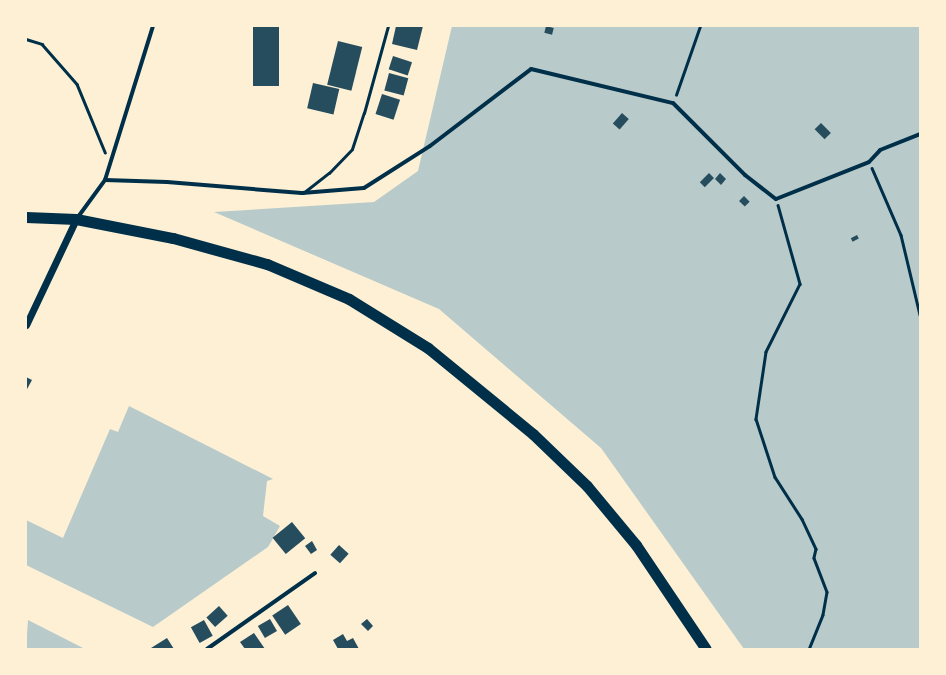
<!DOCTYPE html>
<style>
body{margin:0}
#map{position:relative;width:946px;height:675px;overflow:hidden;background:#fdf0d5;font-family:Ubuntu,sans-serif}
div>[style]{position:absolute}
.green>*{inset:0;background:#b9caca}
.building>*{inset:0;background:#264d5e;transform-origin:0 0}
.path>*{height:2.5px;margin:-1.25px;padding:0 1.25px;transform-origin:1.25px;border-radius:1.25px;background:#003049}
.service>*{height:3px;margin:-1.5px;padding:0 1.5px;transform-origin:1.5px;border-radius:1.5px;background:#003049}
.minor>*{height:4px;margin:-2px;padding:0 2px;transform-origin:2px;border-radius:2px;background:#003049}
.tertiary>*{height:7px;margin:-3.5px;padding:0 3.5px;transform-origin:3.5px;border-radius:3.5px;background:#003049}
.trunk>*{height:11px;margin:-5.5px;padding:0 5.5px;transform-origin:5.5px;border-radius:5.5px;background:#003049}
span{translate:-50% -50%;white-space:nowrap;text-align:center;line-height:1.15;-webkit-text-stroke:4px #fdf0d5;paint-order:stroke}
.frame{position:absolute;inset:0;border:27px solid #fdf0d5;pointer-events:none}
</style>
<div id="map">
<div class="green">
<div style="clip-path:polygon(452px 26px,920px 26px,920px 649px,744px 649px,601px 448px,439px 309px,214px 212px,374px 202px,418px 171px)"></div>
<div style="clip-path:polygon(129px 406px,273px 479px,267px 481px,263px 516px,280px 526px,268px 547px,153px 627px,26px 565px,26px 520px,63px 538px,110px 429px,118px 432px)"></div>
<div style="clip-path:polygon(28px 620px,85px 649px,26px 649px)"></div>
</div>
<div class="building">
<div style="left:253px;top:26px;width:26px;height:60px"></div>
<div style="clip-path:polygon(396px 26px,423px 26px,417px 50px,392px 44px)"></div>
<div style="left:546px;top:26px;width:8px;height:7px;rotate:14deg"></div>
<div style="left:338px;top:41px;width:25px;height:45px;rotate:14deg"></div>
<div style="left:393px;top:56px;width:20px;height:14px;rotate:18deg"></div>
<div style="left:389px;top:73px;width:20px;height:18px;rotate:15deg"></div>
<div style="left:313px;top:83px;width:27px;height:26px;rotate:13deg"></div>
<div style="left:382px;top:94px;width:19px;height:21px;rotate:18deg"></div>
<div style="left:622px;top:113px;width:9px;height:14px;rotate:41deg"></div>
<div style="left:821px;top:123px;width:14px;height:9px;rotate:45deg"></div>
<div style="left:709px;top:173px;width:7px;height:13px;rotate:45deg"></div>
<div style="clip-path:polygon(720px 173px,726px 179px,721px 185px,715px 179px)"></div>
<div style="left:744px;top:196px;width:8px;height:7px;rotate:45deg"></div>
<div style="left:857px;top:235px;width:4px;height:7px;rotate:63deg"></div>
<div style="clip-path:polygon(26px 377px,32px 380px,26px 391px)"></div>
<div style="left:292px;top:522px;width:21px;height:25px;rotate:51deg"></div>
<div style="clip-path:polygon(312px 541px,317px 550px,311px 554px,305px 546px)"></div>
<div style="left:339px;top:545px;width:13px;height:13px;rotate:42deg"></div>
<div style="left:288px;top:605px;width:23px;height:19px;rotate:56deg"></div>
<div style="left:219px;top:606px;width:13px;height:17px;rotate:48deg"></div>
<div style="left:270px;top:619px;width:14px;height:14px;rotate:60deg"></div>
<div style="clip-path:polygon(367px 619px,373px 626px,368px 631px,361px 624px)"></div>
<div style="left:204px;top:620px;width:18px;height:15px;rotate:61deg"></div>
<div style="clip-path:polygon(254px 633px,265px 649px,245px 649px,240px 642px)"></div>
<div style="clip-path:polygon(343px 634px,347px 641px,353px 638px,359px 649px,338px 649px,333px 640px)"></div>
<div style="clip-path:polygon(167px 638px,174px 649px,151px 649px,151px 648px)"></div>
</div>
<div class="path">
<div style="left:26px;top:39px;width:17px;rotate:17deg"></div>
<div style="left:42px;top:44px;width:53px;rotate:48.8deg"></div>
<div style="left:77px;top:84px;width:74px;rotate:67.6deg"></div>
<div style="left:676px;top:95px;width:73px;rotate:-70.8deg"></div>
<div style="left:872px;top:168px;width:73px;rotate:66.6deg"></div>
<div style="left:901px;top:235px;width:82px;rotate:76.6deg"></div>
<div style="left:778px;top:205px;width:82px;rotate:74.4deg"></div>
<div style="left:800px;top:284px;width:76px;rotate:116.6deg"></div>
<div style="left:766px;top:352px;width:68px;rotate:98.5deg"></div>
<div style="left:756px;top:419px;width:61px;rotate:71.9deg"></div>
<div style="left:775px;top:477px;width:50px;rotate:57.3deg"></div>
<div style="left:802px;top:519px;width:33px;rotate:65deg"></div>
<div style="left:816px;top:549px;width:9px;rotate:103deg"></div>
<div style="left:814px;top:558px;width:36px;rotate:69deg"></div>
<div style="left:827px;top:592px;width:23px;rotate:100deg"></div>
<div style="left:823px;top:615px;width:37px;rotate:112deg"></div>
</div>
<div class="service">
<div style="left:303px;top:193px;width:33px;rotate:-38deg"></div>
<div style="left:329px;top:173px;width:33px;rotate:-46deg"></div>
<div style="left:352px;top:149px;width:38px;rotate:-72deg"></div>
<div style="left:364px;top:113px;width:90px;rotate:-74.6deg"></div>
</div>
<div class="minor">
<div style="left:105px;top:180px;width:62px;rotate:1.8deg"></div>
<div style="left:167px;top:182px;width:135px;rotate:4.7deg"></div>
<div style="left:302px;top:193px;width:62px;rotate:-4.6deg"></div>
<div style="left:364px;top:188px;width:78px;rotate:-32.5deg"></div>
<div style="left:430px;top:146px;width:127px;rotate:-37.3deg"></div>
<div style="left:531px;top:69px;width:146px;rotate:13.5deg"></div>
<div style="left:673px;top:103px;width:102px;rotate:45deg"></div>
<div style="left:745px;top:175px;width:39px;rotate:38deg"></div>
<div style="left:776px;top:199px;width:100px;rotate:-21.7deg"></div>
<div style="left:869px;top:162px;width:16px;rotate:-47deg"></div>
<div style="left:880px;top:150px;width:43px;rotate:-21.8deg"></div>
<div style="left:78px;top:217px;width:46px;rotate:-53.9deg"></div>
<div style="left:105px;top:180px;width:161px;rotate:-72.7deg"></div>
<div style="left:207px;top:649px;width:132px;rotate:-35.1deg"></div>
</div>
<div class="tertiary">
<div style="left:26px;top:325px;width:117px;rotate:-64.7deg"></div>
</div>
<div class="trunk">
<div style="left:26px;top:217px;width:50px;rotate:2.3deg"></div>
<div style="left:76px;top:219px;width:99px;rotate:11.1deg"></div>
<div style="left:173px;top:238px;width:98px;rotate:15.5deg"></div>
<div style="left:267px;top:264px;width:89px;rotate:23.1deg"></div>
<div style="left:349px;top:299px;width:93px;rotate:31.8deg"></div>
<div style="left:428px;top:348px;width:136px;rotate:39.3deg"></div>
<div style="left:533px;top:434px;width:75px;rotate:43.9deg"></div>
<div style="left:587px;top:486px;width:77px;rotate:50.3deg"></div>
<div style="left:636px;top:545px;width:125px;rotate:56.1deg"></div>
</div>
<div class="frame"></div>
</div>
